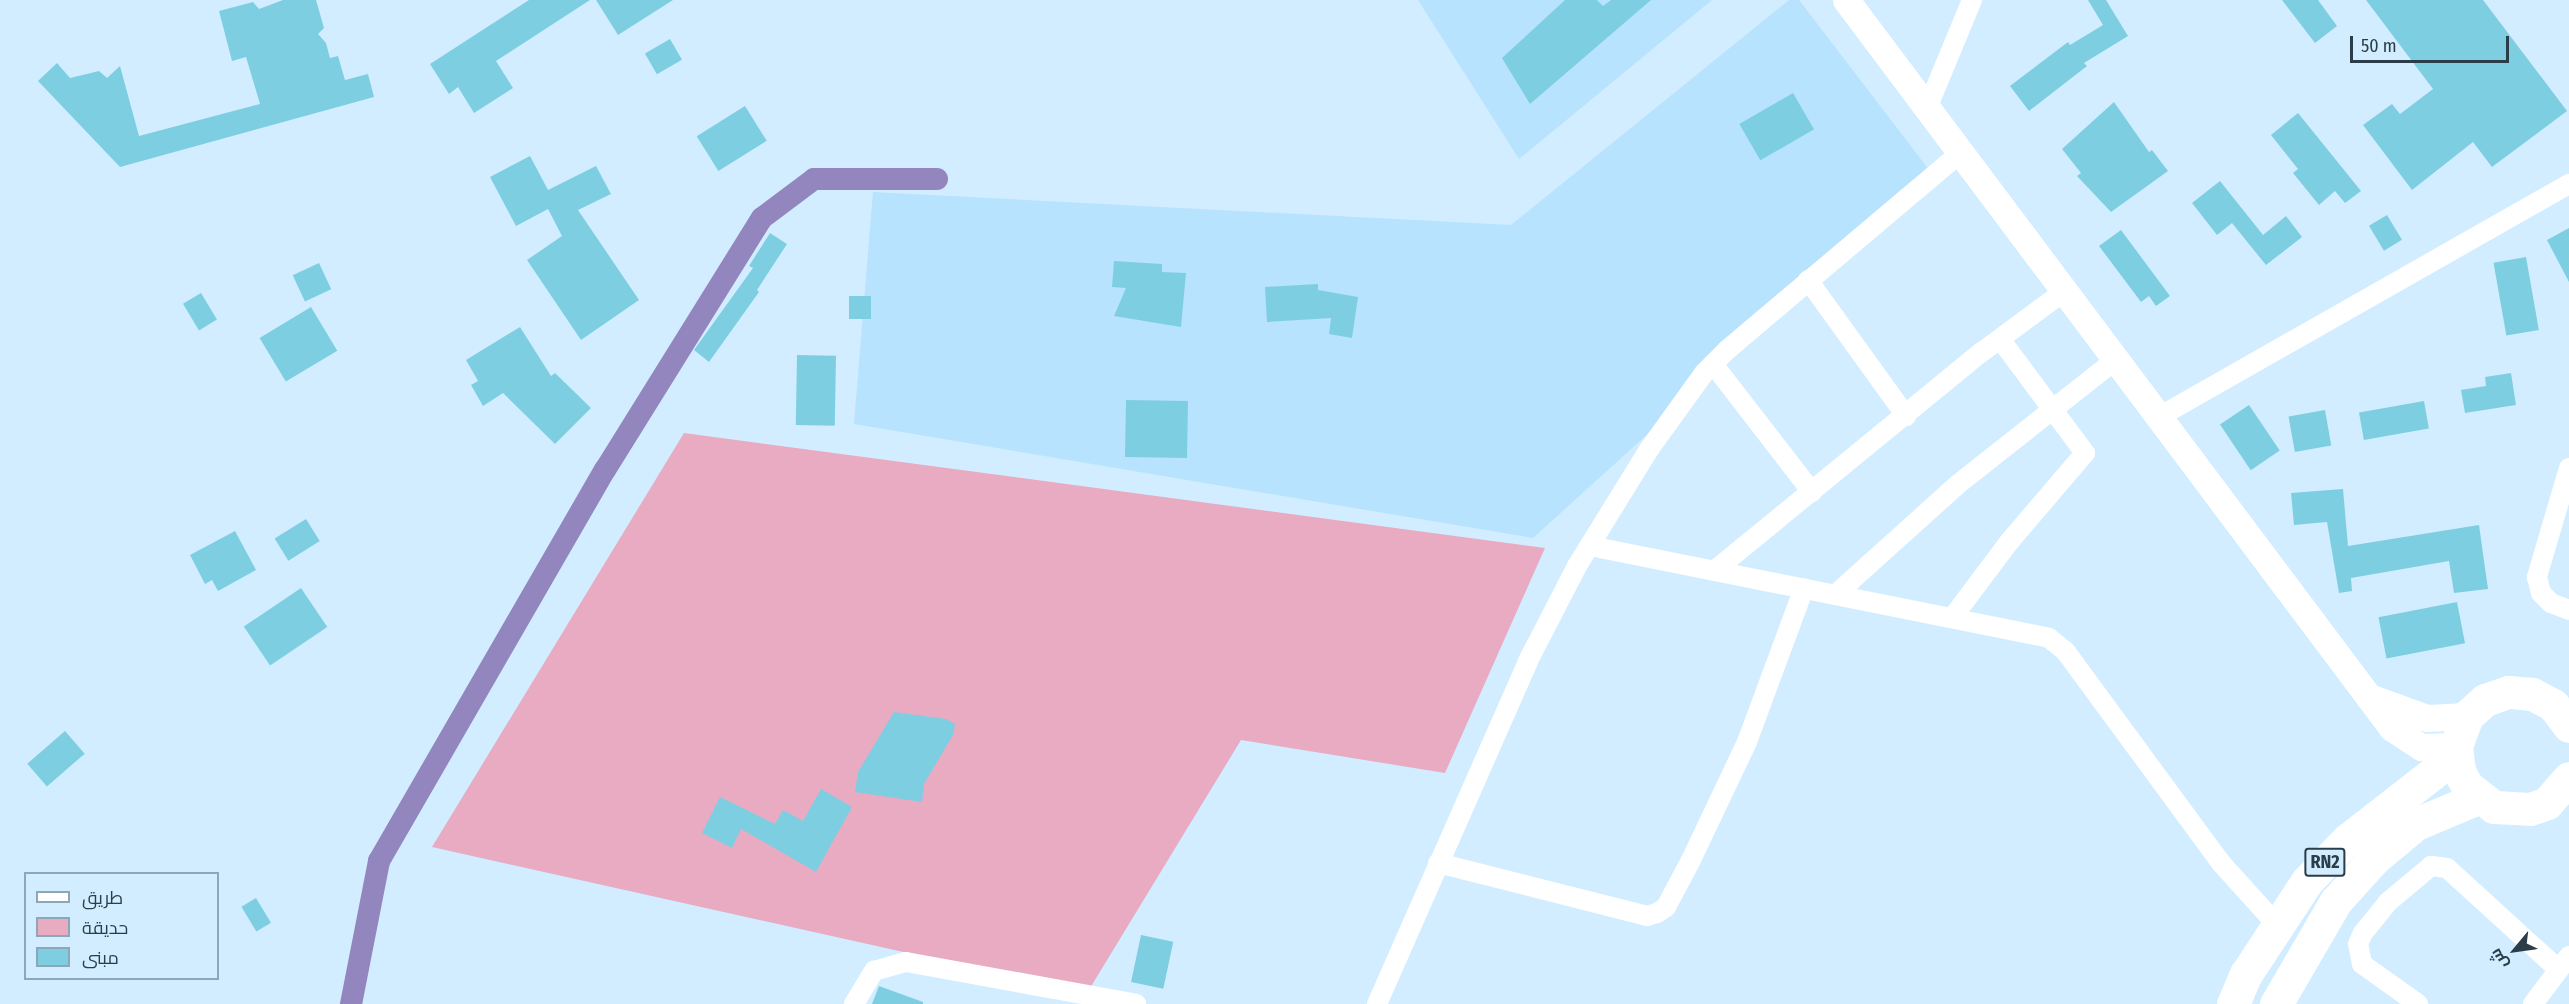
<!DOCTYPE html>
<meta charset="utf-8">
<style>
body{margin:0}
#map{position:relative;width:2569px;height:1004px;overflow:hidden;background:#d1edff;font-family:"Fira Sans Condensed",Cairo,sans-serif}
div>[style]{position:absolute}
.built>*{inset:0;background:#b7e3fe}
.green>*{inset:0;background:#e8abc1}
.canal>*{height:22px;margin:-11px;padding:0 11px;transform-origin:11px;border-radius:11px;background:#9385bd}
.building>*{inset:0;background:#7ecee2;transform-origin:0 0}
.street>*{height:20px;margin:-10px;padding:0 10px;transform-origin:10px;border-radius:10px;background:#fff}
.secondary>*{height:27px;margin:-13.5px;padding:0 13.5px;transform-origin:13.5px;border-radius:13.5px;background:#fff}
.highway>*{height:33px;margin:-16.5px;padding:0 16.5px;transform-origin:16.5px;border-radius:16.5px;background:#fff}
span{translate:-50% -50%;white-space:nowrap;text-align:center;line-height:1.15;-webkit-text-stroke:5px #d1edff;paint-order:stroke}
.shield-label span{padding:2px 4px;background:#d1edff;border:2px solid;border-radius:4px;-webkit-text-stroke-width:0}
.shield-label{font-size:18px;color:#2a3d48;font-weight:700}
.legend{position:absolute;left:24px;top:872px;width:195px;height:108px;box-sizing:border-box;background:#d1edff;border:2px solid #8ea7b6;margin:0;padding:8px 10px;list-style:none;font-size:18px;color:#2a3d48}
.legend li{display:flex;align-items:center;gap:12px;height:30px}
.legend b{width:30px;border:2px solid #8ea7b6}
.north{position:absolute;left:2485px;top:920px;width:60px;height:60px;-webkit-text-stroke:4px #d1edff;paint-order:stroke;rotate:241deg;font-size:16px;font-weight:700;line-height:24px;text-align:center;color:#2a3d48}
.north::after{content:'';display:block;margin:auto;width:21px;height:27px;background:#2a3d48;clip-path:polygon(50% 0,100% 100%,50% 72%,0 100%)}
.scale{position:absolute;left:2350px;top:36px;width:159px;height:27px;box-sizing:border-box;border:3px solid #2a3d48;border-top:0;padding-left:8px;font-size:18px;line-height:21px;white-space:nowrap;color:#2a3d48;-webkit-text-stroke:4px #d1edff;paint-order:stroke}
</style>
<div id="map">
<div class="built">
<div style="clip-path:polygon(1418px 0,1712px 0,1519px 159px)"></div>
<div style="clip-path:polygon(1789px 0,1799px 0,1933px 175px,1533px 538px,854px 424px,873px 192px,1511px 225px)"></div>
</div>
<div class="green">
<div style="clip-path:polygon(684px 433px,1545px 548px,1445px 773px,1241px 740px,1087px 993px,432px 847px)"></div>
</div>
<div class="canal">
<div style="left:351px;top:1004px;width:146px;rotate:-78.9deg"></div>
<div style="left:379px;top:861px;width:452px;rotate:-60deg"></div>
<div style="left:605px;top:470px;width:297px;rotate:-58.1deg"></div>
<div style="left:762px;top:218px;width:65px;rotate:-36.9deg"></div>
<div style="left:814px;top:179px;width:123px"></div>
</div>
<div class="building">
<div style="clip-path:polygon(283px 0,316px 0,324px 28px,318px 34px,326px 43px,330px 58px,338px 56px,345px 80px,368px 74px,374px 97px,120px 167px,38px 81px,57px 63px,70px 78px,99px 71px,107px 78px,120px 66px,139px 136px,260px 104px,246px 57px,232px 61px,219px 11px,253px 2px,259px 9px)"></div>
<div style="clip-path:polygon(529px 0,590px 0,496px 61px,513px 88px,474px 113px,458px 87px,449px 94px,430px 64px)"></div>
<div style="clip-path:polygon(596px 0,673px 0,618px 35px)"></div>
<div style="clip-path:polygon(1565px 0,1597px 0,1603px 6px,1611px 0,1651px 0,1530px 104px,1502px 58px)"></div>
<div style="clip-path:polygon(2088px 0,2106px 0,2128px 36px,2084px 63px,2087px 66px,2029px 111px,2010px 86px,2068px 42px,2070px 45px,2103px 25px)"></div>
<div style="clip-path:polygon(2282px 0,2318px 0,2337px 26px,2315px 43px)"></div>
<div style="clip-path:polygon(2366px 0,2483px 0,2567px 111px,2492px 167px,2473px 142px,2412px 190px,2363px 125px,2392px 104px,2400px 114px,2433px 89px)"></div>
<div style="left:670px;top:39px;width:24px;height:29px;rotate:60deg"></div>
<div style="left:1793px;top:93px;width:42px;height:62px;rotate:60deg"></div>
<div style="clip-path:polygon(2114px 102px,2149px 152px,2152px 150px,2168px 171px,2111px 212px,2077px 176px,2081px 173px,2062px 149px)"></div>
<div style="left:745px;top:106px;width:41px;height:57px;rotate:58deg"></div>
<div style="clip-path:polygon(2298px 113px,2361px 191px,2345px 203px,2335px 191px,2319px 205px,2293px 173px,2298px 169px,2271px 135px)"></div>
<div style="clip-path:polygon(530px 156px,548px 190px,596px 166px,611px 194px,578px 210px,639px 300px,581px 340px,527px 260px,562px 236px,548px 209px,516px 226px,490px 177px)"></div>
<div style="clip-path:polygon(2220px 181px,2263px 235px,2286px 216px,2302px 237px,2266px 265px,2232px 223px,2217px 235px,2192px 203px)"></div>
<div style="left:2387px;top:215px;width:29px;height:21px;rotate:59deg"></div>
<div style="clip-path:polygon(2569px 228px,2569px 282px,2547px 240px)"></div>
<div style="clip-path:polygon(2121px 230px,2170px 296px,2156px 306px,2149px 296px,2141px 302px,2099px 246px)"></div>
<div style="clip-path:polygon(770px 233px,787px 244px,757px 290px,759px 292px,709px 362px,694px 350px,753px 268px,749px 266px)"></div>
<div style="left:2526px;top:257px;width:74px;height:33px;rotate:80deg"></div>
<div style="clip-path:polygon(1114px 261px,1162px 264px,1162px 272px,1186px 273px,1181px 327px,1114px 316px,1126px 288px,1112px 287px)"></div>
<div style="left:319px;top:263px;width:29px;height:29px;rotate:65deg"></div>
<div style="clip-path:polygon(1318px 284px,1318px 290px,1358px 297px,1352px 338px,1329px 334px,1331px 318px,1267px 322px,1265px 287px)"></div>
<div style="left:201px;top:293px;width:31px;height:21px;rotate:59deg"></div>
<div style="left:849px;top:296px;width:22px;height:23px"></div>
<div style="left:311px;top:307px;width:51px;height:60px;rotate:59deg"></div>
<div style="clip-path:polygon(520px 327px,551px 376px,555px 373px,591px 408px,555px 444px,503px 393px,483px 406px,471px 385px,478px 381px,466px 360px)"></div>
<div style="left:797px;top:355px;width:39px;height:70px;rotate:1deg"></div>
<div style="clip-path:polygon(2511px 373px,2516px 405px,2465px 413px,2461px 390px,2486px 386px,2485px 377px)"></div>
<div style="left:1126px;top:400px;width:62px;height:57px;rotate:1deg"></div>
<div style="left:2424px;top:401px;width:28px;height:66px;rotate:80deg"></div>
<div style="left:2249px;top:405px;width:55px;height:35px;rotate:56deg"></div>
<div style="left:2325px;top:410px;width:36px;height:37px;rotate:80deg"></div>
<div style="clip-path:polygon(2343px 489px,2348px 546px,2479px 525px,2488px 589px,2454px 593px,2449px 561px,2351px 578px,2352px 591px,2339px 593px,2327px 522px,2294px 525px,2291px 493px)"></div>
<div style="left:306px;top:519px;width:26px;height:37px;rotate:58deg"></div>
<div style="clip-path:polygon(235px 531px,256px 570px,218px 591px,212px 580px,205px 584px,190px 555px)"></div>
<div style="left:301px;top:588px;width:47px;height:69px;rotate:56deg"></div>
<div style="left:2457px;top:602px;width:42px;height:80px;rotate:79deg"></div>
<div style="clip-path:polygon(894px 712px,946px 719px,955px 724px,953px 735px,924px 784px,922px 802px,855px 792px,858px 772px)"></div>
<div style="left:65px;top:731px;width:30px;height:50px;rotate:49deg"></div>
<div style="clip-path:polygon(821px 789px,852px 807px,816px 872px,741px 829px,732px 848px,702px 833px,720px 797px,775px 824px,783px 810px,803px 821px)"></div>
<div style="left:256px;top:898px;width:29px;height:17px;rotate:59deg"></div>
<div style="left:1141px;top:935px;width:33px;height:48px;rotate:12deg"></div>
<div style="clip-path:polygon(879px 986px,923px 1002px,923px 1004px,872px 1004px)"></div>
</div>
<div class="street">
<div style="left:1926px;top:111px;width:120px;rotate:-67.5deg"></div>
<div style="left:1808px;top:280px;width:168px;rotate:54.2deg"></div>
<div style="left:1713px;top:364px;width:162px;rotate:52.3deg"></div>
<div style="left:2157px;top:418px;width:474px;rotate:-29.6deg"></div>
<div style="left:2569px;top:468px;width:114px;rotate:106.4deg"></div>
<div style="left:2537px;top:577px;width:16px;rotate:76deg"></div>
<div style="left:2541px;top:593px;width:14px;rotate:45deg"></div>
<div style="left:2551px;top:603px;width:19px;rotate:21deg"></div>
<div style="left:1590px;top:546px;width:468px;rotate:11.3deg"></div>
<div style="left:2049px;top:638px;width:22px;rotate:39deg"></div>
<div style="left:2066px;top:652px;width:262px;rotate:53.7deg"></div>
<div style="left:2221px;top:863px;width:84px;rotate:47.9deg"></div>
<div style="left:1714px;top:571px;width:346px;rotate:-39.3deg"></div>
<div style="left:1982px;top:352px;width:101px;rotate:-36.5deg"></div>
<div style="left:1835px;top:595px;width:164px;rotate:-42deg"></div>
<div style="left:1957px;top:485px;width:200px;rotate:-38.3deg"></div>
<div style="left:1952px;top:618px;width:95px;rotate:-53.1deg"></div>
<div style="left:2009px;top:542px;width:117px;rotate:-49.5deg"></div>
<div style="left:2085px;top:453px;width:142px;rotate:-126.7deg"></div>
<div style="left:1438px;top:863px;width:216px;rotate:14.2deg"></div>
<div style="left:1647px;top:916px;width:10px;rotate:-17deg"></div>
<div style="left:1657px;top:913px;width:11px;rotate:-34deg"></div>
<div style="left:1666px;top:907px;width:53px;rotate:-62deg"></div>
<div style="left:1691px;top:860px;width:131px;rotate:-64.6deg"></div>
<div style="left:1747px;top:742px;width:164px;rotate:-69.7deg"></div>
<div style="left:854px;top:1004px;width:39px;rotate:-59deg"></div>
<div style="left:874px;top:971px;width:33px;rotate:-16deg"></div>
<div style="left:906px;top:962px;width:234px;rotate:10.3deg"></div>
<div style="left:1377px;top:1004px;width:375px;rotate:-66.2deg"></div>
<div style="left:1528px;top:661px;width:107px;rotate:-62.7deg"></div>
<div style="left:1577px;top:566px;width:139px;rotate:-58.3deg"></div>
<div style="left:1650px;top:448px;width:92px;rotate:-54.2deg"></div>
<div style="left:1704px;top:373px;width:33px;rotate:-45deg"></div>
<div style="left:1727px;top:350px;width:304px;rotate:-40.2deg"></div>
<div style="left:2418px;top:1004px;width:69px;rotate:-144.5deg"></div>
<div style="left:2362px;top:964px;width:20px;rotate:-101deg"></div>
<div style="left:2358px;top:944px;width:12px;rotate:-66deg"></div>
<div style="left:2363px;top:933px;width:40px;rotate:-51deg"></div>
<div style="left:2388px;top:902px;width:56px;rotate:-39.9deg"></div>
<div style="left:2431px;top:866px;width:16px;rotate:7deg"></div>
<div style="left:2447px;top:868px;width:151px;rotate:42.3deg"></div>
<div style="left:2533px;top:1004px;width:60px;rotate:-53.1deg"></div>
</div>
<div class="secondary">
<div style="left:1846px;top:0;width:910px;rotate:53.13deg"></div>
<div style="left:2392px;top:728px;width:35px;rotate:33deg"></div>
<div style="left:2421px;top:747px;width:35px;rotate:-2deg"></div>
<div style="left:2369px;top:697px;width:62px;rotate:19.9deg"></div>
<div style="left:2427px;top:718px;width:40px;rotate:-2.9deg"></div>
</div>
<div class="highway">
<div style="left:2569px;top:726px;width:26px;rotate:-127deg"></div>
<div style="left:2553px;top:705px;width:24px;rotate:-152deg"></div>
<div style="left:2532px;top:694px;width:24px;rotate:-175deg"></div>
<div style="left:2508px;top:692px;width:24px;rotate:161deg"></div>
<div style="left:2485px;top:700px;width:24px;rotate:138deg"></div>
<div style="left:2467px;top:716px;width:32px;rotate:110deg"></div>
<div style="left:2456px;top:746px;width:25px;rotate:83deg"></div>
<div style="left:2459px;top:771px;width:17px;rotate:62deg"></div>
<div style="left:2467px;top:786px;width:34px;rotate:38deg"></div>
<div style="left:2494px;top:807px;width:36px;rotate:3deg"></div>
<div style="left:2530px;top:809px;width:18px;rotate:-19deg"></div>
<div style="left:2547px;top:803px;width:33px;rotate:-49deg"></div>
<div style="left:2233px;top:1004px;width:33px;rotate:-67deg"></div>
<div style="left:2246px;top:974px;width:111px;rotate:-56.7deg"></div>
<div style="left:2307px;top:881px;width:57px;rotate:-45.7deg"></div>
<div style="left:2347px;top:840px;width:138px;rotate:-37.9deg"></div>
<div style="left:2276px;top:1004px;width:119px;rotate:-59.8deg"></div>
<div style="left:2336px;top:901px;width:58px;rotate:-47.8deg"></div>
<div style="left:2375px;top:858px;width:53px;rotate:-39.7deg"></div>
<div style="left:2416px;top:824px;width:67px;rotate:-22.8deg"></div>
</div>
<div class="shield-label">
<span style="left:2325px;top:862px">RN2</span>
</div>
<ul class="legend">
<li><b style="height:8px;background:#fff"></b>طريق</li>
<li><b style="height:16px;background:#e8abc1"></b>حديقة</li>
<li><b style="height:16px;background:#7ecee2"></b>مبنى</li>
</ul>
<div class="north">ش</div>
<div class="scale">50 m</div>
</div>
